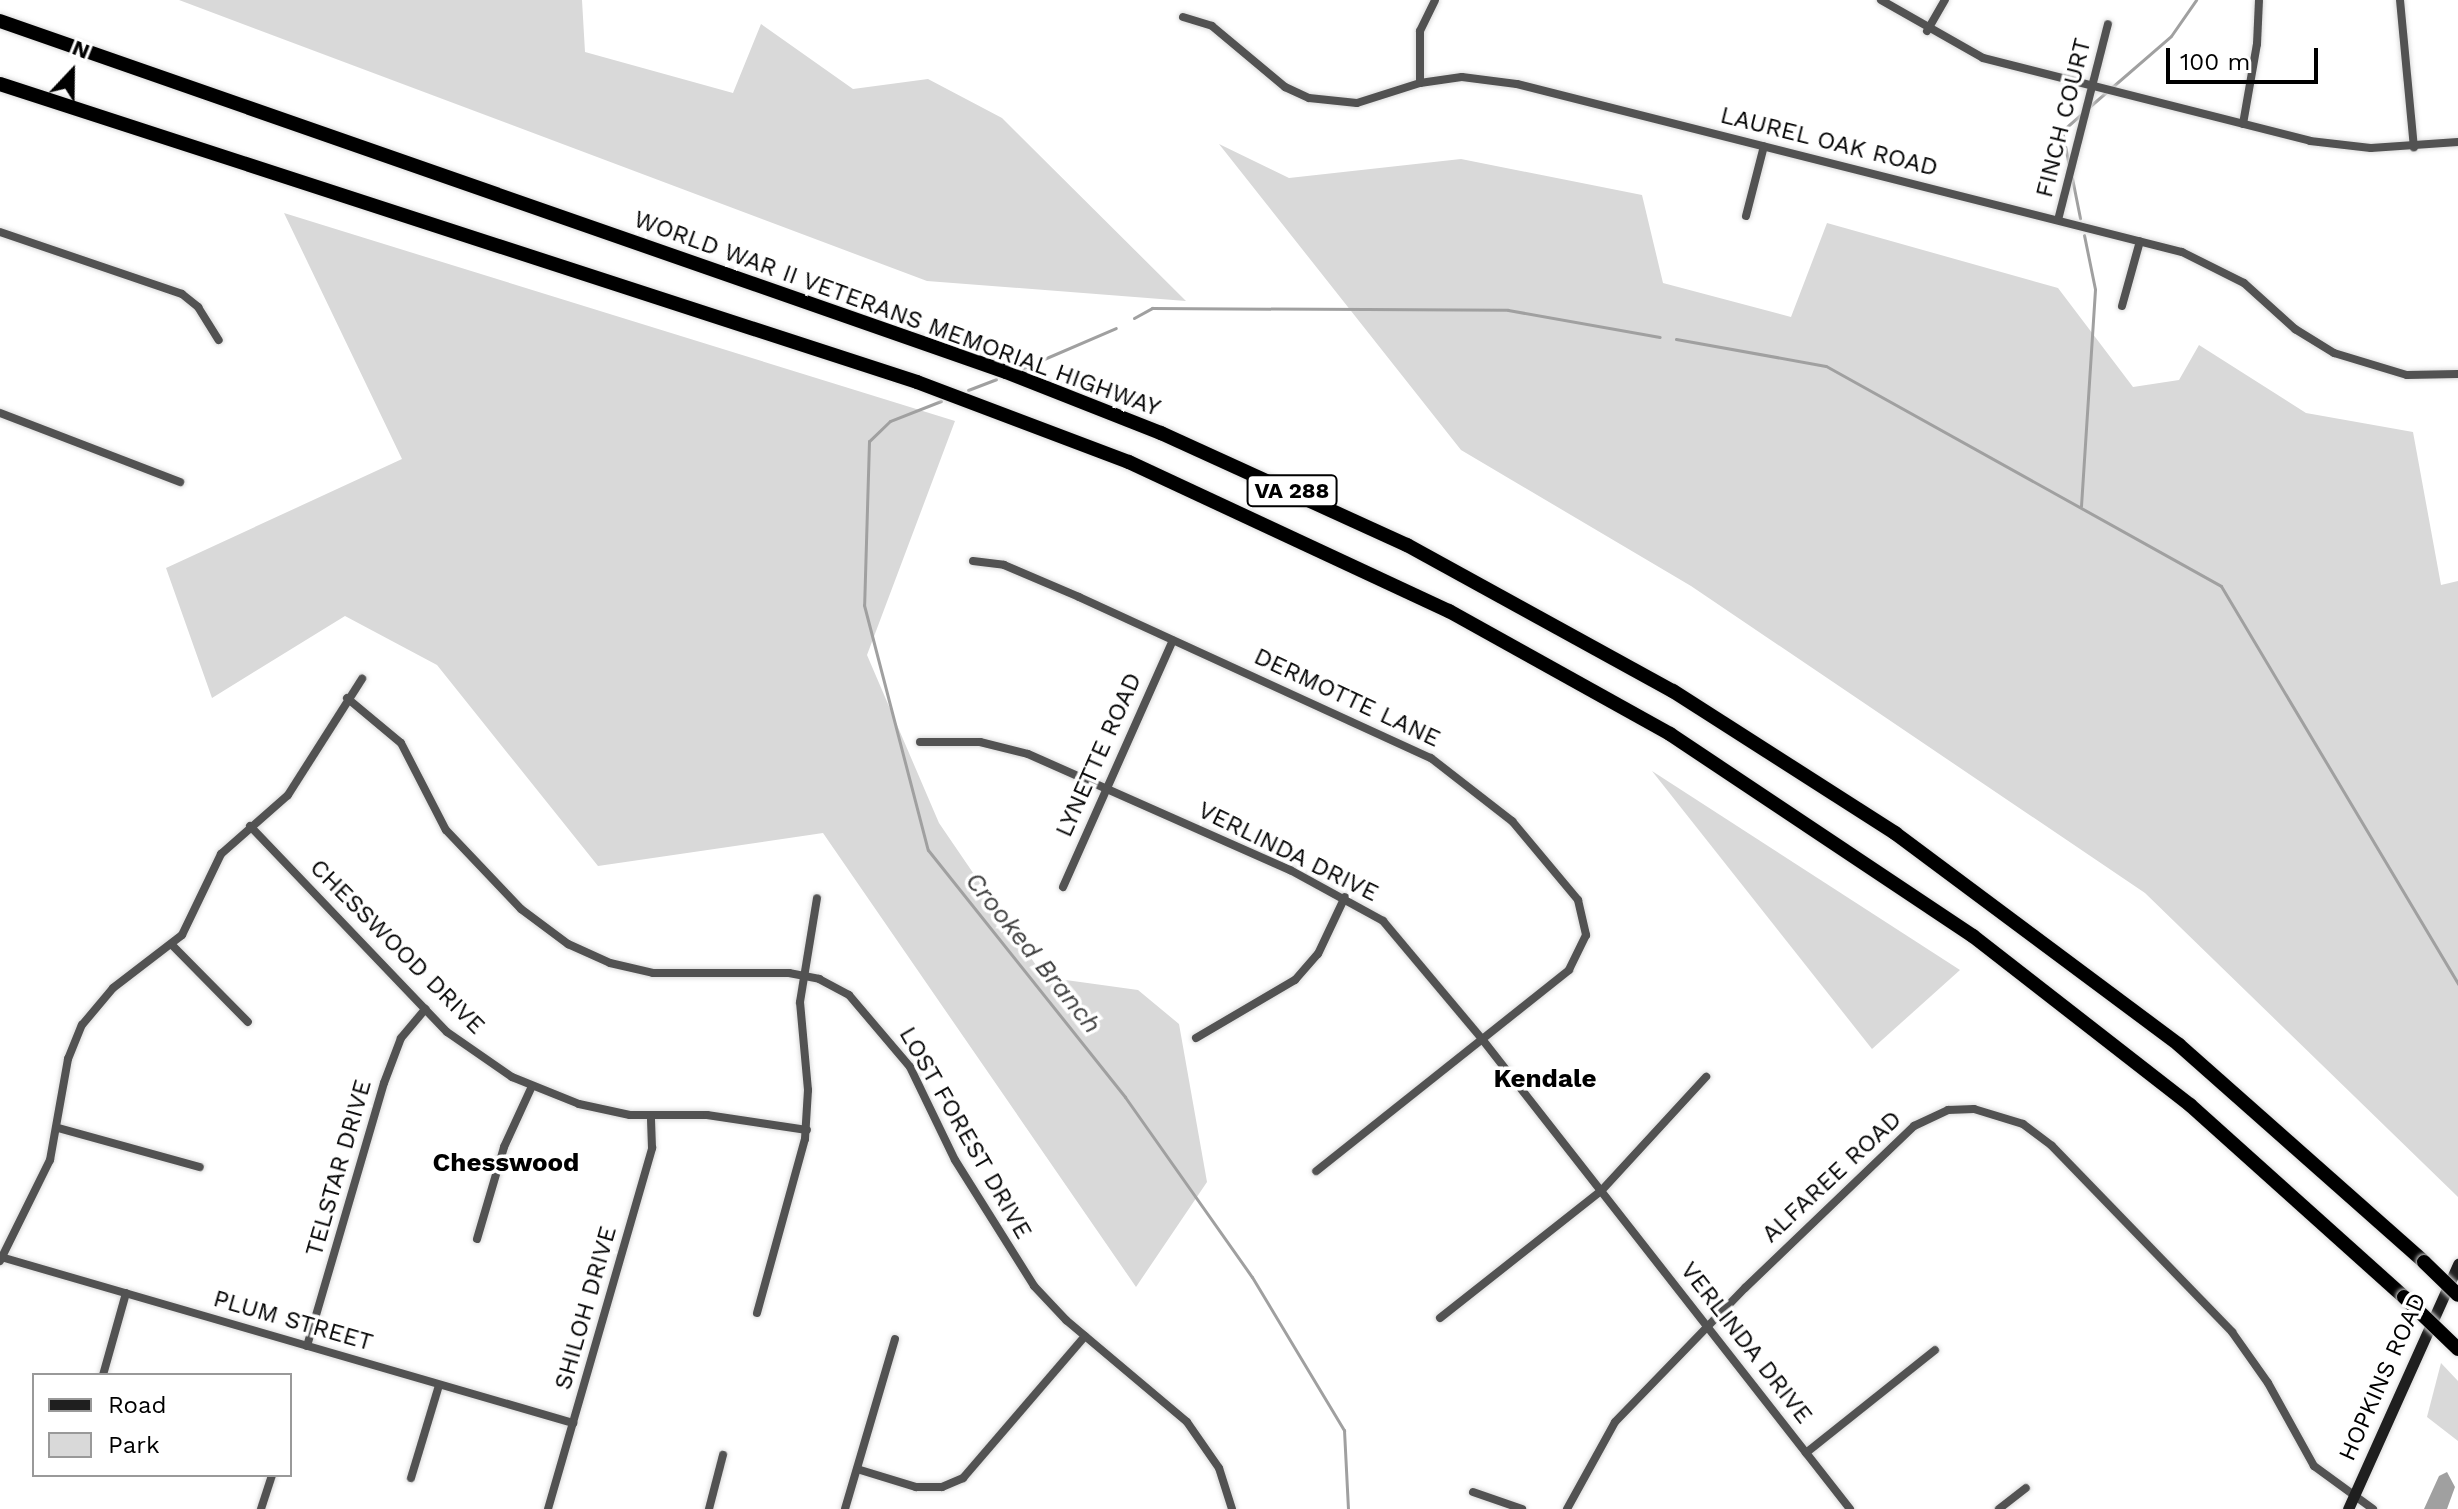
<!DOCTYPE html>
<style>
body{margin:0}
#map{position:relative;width:2458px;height:1509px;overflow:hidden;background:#fff;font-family:"Work Sans",sans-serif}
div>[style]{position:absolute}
.green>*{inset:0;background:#d9d9d9}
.water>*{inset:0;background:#a0a0a0}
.stream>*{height:3px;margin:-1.5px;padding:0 1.5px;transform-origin:1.5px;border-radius:1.5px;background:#a0a0a0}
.roads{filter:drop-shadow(0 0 2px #dbdbdb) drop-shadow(0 0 2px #dbdbdb)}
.minor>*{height:8px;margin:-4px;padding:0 4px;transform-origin:4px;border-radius:4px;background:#525252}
.secondary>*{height:11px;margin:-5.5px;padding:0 5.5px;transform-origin:5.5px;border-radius:5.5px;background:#1f1f1f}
.motorway>*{height:14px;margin:-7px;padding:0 7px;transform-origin:7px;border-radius:7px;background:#000}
.bridges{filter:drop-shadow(0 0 2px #dbdbdb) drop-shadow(0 0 2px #dbdbdb)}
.motorway-bridge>*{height:14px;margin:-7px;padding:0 7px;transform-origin:7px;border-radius:7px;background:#000}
span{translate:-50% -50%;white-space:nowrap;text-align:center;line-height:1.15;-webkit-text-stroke:7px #fff;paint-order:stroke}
.shield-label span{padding:2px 6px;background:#fff;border:2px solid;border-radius:6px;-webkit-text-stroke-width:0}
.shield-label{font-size:22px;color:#000;font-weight:700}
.street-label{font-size:24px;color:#000}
.water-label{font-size:26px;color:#414141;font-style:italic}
.neighbourhood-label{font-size:26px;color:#000;font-weight:700}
.legend{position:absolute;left:32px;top:1373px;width:260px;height:104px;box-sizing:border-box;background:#fff;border:2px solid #999;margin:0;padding:10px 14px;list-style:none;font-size:24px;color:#000}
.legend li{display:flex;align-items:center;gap:16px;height:40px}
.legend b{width:40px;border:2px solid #999}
.north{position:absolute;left:32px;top:32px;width:80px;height:80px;-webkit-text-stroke:6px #fff;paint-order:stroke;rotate:22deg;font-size:22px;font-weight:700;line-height:32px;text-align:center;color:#000}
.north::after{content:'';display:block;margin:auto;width:28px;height:36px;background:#000;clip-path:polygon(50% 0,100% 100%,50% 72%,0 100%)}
.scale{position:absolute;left:2166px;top:48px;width:152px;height:36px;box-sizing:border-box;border:4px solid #000;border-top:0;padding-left:10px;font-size:24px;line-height:28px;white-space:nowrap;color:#000;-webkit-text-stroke:6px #fff;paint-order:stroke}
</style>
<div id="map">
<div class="green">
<div style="clip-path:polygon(179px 0,582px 0,585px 52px,733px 93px,761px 24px,853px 89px,928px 79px,1002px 118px,1186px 301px,927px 281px)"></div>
<div style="clip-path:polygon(1219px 144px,1289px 178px,1461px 159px,1642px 195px,1663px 283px,1791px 317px,1827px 223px,2058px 288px,2133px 387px,2179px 380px,2199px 345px,2306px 413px,2413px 432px,2441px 585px,2458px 581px,2458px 1197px,2145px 893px,1691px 586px,1461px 450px)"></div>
<div style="clip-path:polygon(284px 213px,955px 421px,867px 655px,939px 823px,1044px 977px,1138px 990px,1179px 1024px,1207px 1182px,1136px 1287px,823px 833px,598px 866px,437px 665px,345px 616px,212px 698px,166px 568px,402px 459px)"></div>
<div style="clip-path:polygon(1652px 771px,1960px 970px,1872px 1049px)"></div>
<div style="clip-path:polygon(2441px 1363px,2458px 1381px,2458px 1441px,2427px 1417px)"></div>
</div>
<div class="water">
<div style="clip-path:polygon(2447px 1472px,2455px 1487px,2447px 1509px,2424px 1509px,2439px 1476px)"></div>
</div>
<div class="stream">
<div style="left:2089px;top:107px;width:108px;rotate:-40.9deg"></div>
<div style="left:2171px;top:36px;width:44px;rotate:-55.2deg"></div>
<div style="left:2069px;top:166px;width:36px;rotate:-101deg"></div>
<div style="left:2062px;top:131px;width:29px;rotate:-41deg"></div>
<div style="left:2072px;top:178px;width:41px;rotate:78.7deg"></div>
<div style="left:1134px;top:318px;width:21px;rotate:-29deg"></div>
<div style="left:1152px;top:308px;width:356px;rotate:0.3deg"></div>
<div style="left:1508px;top:310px;width:154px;rotate:10.1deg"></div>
<div style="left:1676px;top:339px;width:152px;rotate:10.2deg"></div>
<div style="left:1826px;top:366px;width:452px;rotate:29.1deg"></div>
<div style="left:2221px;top:586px;width:463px;rotate:59.2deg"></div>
<div style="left:1023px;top:368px;width:101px;rotate:-23.3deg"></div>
<div style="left:968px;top:390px;width:30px;rotate:-21deg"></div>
<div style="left:941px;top:401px;width:55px;rotate:158.6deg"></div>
<div style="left:890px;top:421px;width:29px;rotate:136deg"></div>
<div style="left:869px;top:441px;width:164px;rotate:91.7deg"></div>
<div style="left:864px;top:605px;width:253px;rotate:75.4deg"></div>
<div style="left:928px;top:850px;width:316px;rotate:51.4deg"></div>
<div style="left:1125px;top:1097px;width:220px;rotate:54.8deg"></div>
<div style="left:1252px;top:1277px;width:179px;rotate:59deg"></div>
<div style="left:1344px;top:1430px;width:79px;rotate:87.1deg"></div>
<div style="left:2081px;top:506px;width:217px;rotate:-86.3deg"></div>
<div style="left:2095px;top:289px;width:55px;rotate:-101.5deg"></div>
</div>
<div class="roads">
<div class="minor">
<div style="left:1881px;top:0;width:117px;rotate:29.6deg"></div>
<div style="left:1983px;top:58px;width:337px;rotate:14.2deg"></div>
<div style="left:2310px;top:141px;width:61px;rotate:6.5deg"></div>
<div style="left:2371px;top:148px;width:87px;rotate:-3.9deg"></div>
<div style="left:2400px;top:0;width:148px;rotate:84.6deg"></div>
<div style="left:1183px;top:17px;width:30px;rotate:17deg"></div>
<div style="left:1212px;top:26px;width:95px;rotate:39.9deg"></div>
<div style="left:1285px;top:87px;width:26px;rotate:25deg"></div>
<div style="left:1309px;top:98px;width:48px;rotate:5.9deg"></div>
<div style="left:1357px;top:103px;width:66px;rotate:-17.6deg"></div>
<div style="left:1420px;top:83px;width:42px;rotate:-8.1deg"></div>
<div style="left:1462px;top:77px;width:55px;rotate:7.3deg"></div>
<div style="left:1517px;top:84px;width:686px;rotate:14.18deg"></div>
<div style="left:2182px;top:252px;width:69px;rotate:26.6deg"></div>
<div style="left:2244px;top:283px;width:69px;rotate:42deg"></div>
<div style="left:2295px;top:329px;width:46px;rotate:31.6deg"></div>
<div style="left:2334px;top:353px;width:76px;rotate:16.8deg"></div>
<div style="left:2407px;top:375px;width:51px;rotate:-1.1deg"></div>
<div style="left:1927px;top:31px;width:36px;rotate:-60deg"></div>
<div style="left:1420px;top:83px;width:52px;rotate:-90deg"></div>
<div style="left:1420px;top:31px;width:34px;rotate:-64deg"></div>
<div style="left:2243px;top:124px;width:81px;rotate:-80.1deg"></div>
<div style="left:2257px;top:44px;width:44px;rotate:-87.4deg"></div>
<div style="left:1746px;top:216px;width:72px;rotate:-75.6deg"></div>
<div style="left:2058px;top:220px;width:202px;rotate:-75.7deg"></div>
<div style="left:0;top:232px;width:192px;rotate:18.8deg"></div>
<div style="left:182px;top:294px;width:21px;rotate:39deg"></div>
<div style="left:198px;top:307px;width:39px;rotate:58deg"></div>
<div style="left:2122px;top:306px;width:67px;rotate:-74.5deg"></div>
<div style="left:0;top:413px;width:193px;rotate:21deg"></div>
<div style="left:973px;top:561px;width:31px;rotate:7deg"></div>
<div style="left:1004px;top:565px;width:82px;rotate:23.1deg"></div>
<div style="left:1079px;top:597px;width:387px;rotate:24.6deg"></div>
<div style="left:1431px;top:758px;width:103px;rotate:37.9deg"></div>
<div style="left:1512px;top:821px;width:103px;rotate:50.1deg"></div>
<div style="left:1578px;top:900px;width:36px;rotate:77deg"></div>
<div style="left:1586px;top:935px;width:39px;rotate:116deg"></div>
<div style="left:1569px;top:970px;width:323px;rotate:141.5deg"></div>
<div style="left:347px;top:698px;width:70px;rotate:39.8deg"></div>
<div style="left:401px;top:743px;width:98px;rotate:62.7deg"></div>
<div style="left:446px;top:830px;width:109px;rotate:46.5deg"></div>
<div style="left:521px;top:909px;width:59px;rotate:36.7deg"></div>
<div style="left:568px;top:944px;width:46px;rotate:24.3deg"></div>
<div style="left:610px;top:963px;width:44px;rotate:13.1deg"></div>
<div style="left:653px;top:973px;width:136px"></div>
<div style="left:789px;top:973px;width:31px;rotate:11deg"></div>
<div style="left:819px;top:979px;width:34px;rotate:28deg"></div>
<div style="left:849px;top:995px;width:94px;rotate:49.7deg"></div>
<div style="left:910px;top:1067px;width:103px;rotate:64.2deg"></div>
<div style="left:955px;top:1160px;width:149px;rotate:57.9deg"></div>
<div style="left:1034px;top:1286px;width:47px;rotate:46.7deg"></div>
<div style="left:1066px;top:1320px;width:158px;rotate:40.1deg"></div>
<div style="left:1187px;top:1422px;width:56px;rotate:55.2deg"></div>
<div style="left:1219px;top:1468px;width:43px;rotate:72.4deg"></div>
<div style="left:920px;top:742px;width:60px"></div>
<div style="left:980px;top:742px;width:49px;rotate:14deg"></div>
<div style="left:1028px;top:754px;width:287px;rotate:23.9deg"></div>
<div style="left:1290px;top:870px;width:106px;rotate:28.7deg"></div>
<div style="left:1383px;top:921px;width:154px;rotate:50deg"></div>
<div style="left:1482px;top:1039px;width:597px;rotate:51.94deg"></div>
<div style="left:250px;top:826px;width:285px;rotate:46.3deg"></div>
<div style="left:447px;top:1032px;width:79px;rotate:34.7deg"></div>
<div style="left:512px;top:1077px;width:72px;rotate:21.9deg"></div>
<div style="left:579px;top:1104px;width:52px;rotate:12.2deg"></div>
<div style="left:630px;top:1115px;width:77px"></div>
<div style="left:707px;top:1115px;width:101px;rotate:8.5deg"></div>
<div style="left:1063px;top:887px;width:270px;rotate:-66deg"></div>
<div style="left:172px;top:945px;width:108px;rotate:45.4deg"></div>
<div style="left:1196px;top:1038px;width:115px;rotate:-30.4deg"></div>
<div style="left:1295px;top:980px;width:35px;rotate:-49deg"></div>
<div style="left:1318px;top:954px;width:63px;rotate:-64.7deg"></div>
<div style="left:58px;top:1128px;width:147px;rotate:15.4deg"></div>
<div style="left:477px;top:1239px;width:96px;rotate:-73.6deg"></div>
<div style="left:504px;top:1147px;width:67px;rotate:-65.3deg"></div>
<div style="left:1px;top:1257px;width:596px;rotate:16.18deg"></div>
<div style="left:0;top:1261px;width:113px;rotate:-63.7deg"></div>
<div style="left:50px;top:1160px;width:103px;rotate:-79.9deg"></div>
<div style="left:68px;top:1059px;width:37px;rotate:-68deg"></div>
<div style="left:82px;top:1025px;width:48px;rotate:-50deg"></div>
<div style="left:113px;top:988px;width:87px;rotate:-37.5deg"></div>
<div style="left:182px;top:935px;width:90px;rotate:-64.3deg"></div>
<div style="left:221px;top:854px;width:89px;rotate:-41.4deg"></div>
<div style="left:288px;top:795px;width:138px;rotate:-57.5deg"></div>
<div style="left:757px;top:1313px;width:180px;rotate:-74.6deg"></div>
<div style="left:805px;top:1139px;width:49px;rotate:-86.5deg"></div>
<div style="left:808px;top:1090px;width:88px;rotate:-95.2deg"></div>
<div style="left:800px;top:1002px;width:105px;rotate:-80.7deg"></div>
<div style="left:1440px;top:1318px;width:206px;rotate:-38.3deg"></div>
<div style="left:1602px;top:1190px;width:154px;rotate:-47.4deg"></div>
<div style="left:307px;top:1346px;width:274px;rotate:-73.7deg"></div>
<div style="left:384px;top:1083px;width:48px;rotate:-69.3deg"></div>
<div style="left:401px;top:1038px;width:38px;rotate:-50deg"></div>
<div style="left:103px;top:1375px;width:85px;rotate:-74.3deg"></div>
<div style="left:1806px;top:1453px;width:165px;rotate:-38.6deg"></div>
<div style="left:857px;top:1469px;width:62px;rotate:17deg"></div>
<div style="left:916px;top:1487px;width:26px"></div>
<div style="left:942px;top:1487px;width:23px;rotate:-23deg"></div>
<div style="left:963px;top:1478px;width:187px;rotate:-49.3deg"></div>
<div style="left:411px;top:1478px;width:97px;rotate:-73.2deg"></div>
<div style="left:1473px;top:1492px;width:52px;rotate:19.1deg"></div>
<div style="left:261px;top:1509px;width:36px;rotate:-72deg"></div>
<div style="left:548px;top:1509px;width:376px;rotate:-73.9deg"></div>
<div style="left:652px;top:1148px;width:31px;rotate:-92deg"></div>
<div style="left:709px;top:1509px;width:56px;rotate:-75.5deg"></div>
<div style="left:845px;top:1509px;width:177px;rotate:-73.6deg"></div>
<div style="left:1567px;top:1509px;width:99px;rotate:-61.1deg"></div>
<div style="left:1615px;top:1422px;width:187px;rotate:-45.9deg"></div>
<div style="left:1745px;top:1288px;width:234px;rotate:-43.8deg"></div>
<div style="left:1914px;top:1126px;width:38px;rotate:-25deg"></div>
<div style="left:1948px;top:1110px;width:26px;rotate:-2deg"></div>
<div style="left:1974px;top:1109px;width:51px;rotate:17deg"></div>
<div style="left:2023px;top:1124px;width:36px;rotate:37deg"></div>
<div style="left:2052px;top:1146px;width:259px;rotate:45.9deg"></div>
<div style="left:2232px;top:1332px;width:62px;rotate:54.8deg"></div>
<div style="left:2268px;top:1383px;width:95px;rotate:61deg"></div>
<div style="left:2314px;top:1466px;width:73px;rotate:36.1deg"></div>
<div style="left:1999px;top:1509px;width:34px;rotate:-38deg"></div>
</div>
<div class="secondary">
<div style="left:2348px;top:1509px;width:269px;rotate:-65.8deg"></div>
</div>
<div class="motorway">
<div style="left:0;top:21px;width:1065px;rotate:19.23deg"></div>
<div style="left:1006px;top:372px;width:167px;rotate:21.5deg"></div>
<div style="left:1161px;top:433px;width:270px;rotate:24.5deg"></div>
<div style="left:1407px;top:545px;width:303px;rotate:28.8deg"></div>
<div style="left:1673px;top:691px;width:264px;rotate:32.6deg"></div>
<div style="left:1895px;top:833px;width:354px;rotate:36.7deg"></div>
<div style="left:2179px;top:1045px;width:327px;rotate:41.5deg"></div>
<div style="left:0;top:84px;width:964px;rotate:18deg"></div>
<div style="left:917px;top:382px;width:227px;rotate:20.7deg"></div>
<div style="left:1129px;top:462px;width:353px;rotate:25deg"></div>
<div style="left:1449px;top:611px;width:253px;rotate:29.1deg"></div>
<div style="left:1670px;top:734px;width:364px;rotate:33.7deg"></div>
<div style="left:1973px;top:936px;width:275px;rotate:37.9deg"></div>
<div style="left:2190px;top:1105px;width:288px;rotate:41.9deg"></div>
</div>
</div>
<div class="bridges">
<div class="motorway-bridge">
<div style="left:2424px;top:1262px;width:47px;rotate:44.1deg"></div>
<div style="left:2404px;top:1297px;width:75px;rotate:43.9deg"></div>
</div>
</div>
<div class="shield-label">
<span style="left:1292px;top:491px">VA 288</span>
</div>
<div class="street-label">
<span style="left:2064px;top:118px;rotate:-76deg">FINCH COURT</span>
<span style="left:1829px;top:142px;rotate:14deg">LAUREL OAK ROAD</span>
<span style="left:897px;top:314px;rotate:20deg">WORLD WAR II VETERANS MEMORIAL HIGHWAY</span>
<span style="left:1347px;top:698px;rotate:25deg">DERMOTTE LANE</span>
<span style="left:1099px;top:755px;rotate:-66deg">LYNETTE ROAD</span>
<span style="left:1288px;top:852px;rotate:26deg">VERLINDA DRIVE</span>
<span style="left:397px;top:947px;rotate:45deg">CHESSWOOD DRIVE</span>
<span style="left:965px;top:1133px;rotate:60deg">LOST FOREST DRIVE</span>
<span style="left:339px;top:1168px;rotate:-74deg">TELSTAR DRIVE</span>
<span style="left:1832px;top:1177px;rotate:-43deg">ALFAREE ROAD</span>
<span style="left:586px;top:1308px;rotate:-74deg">SHILOH DRIVE</span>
<span style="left:293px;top:1321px;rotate:16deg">PLUM STREET</span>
<span style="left:1746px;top:1343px;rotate:52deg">VERLINDA DRIVE</span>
<span style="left:2383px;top:1377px;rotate:-66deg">HOPKINS ROAD</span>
</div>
<div class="water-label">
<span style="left:1033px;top:953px;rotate:51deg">Crooked Branch</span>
</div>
<div class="neighbourhood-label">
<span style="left:1545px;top:1079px">Kendale</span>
<span style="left:506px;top:1163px">Chesswood</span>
</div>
<ul class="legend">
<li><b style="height:10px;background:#1f1f1f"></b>Road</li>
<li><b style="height:22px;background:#d9d9d9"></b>Park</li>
</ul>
<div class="north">N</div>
<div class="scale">100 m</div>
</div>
